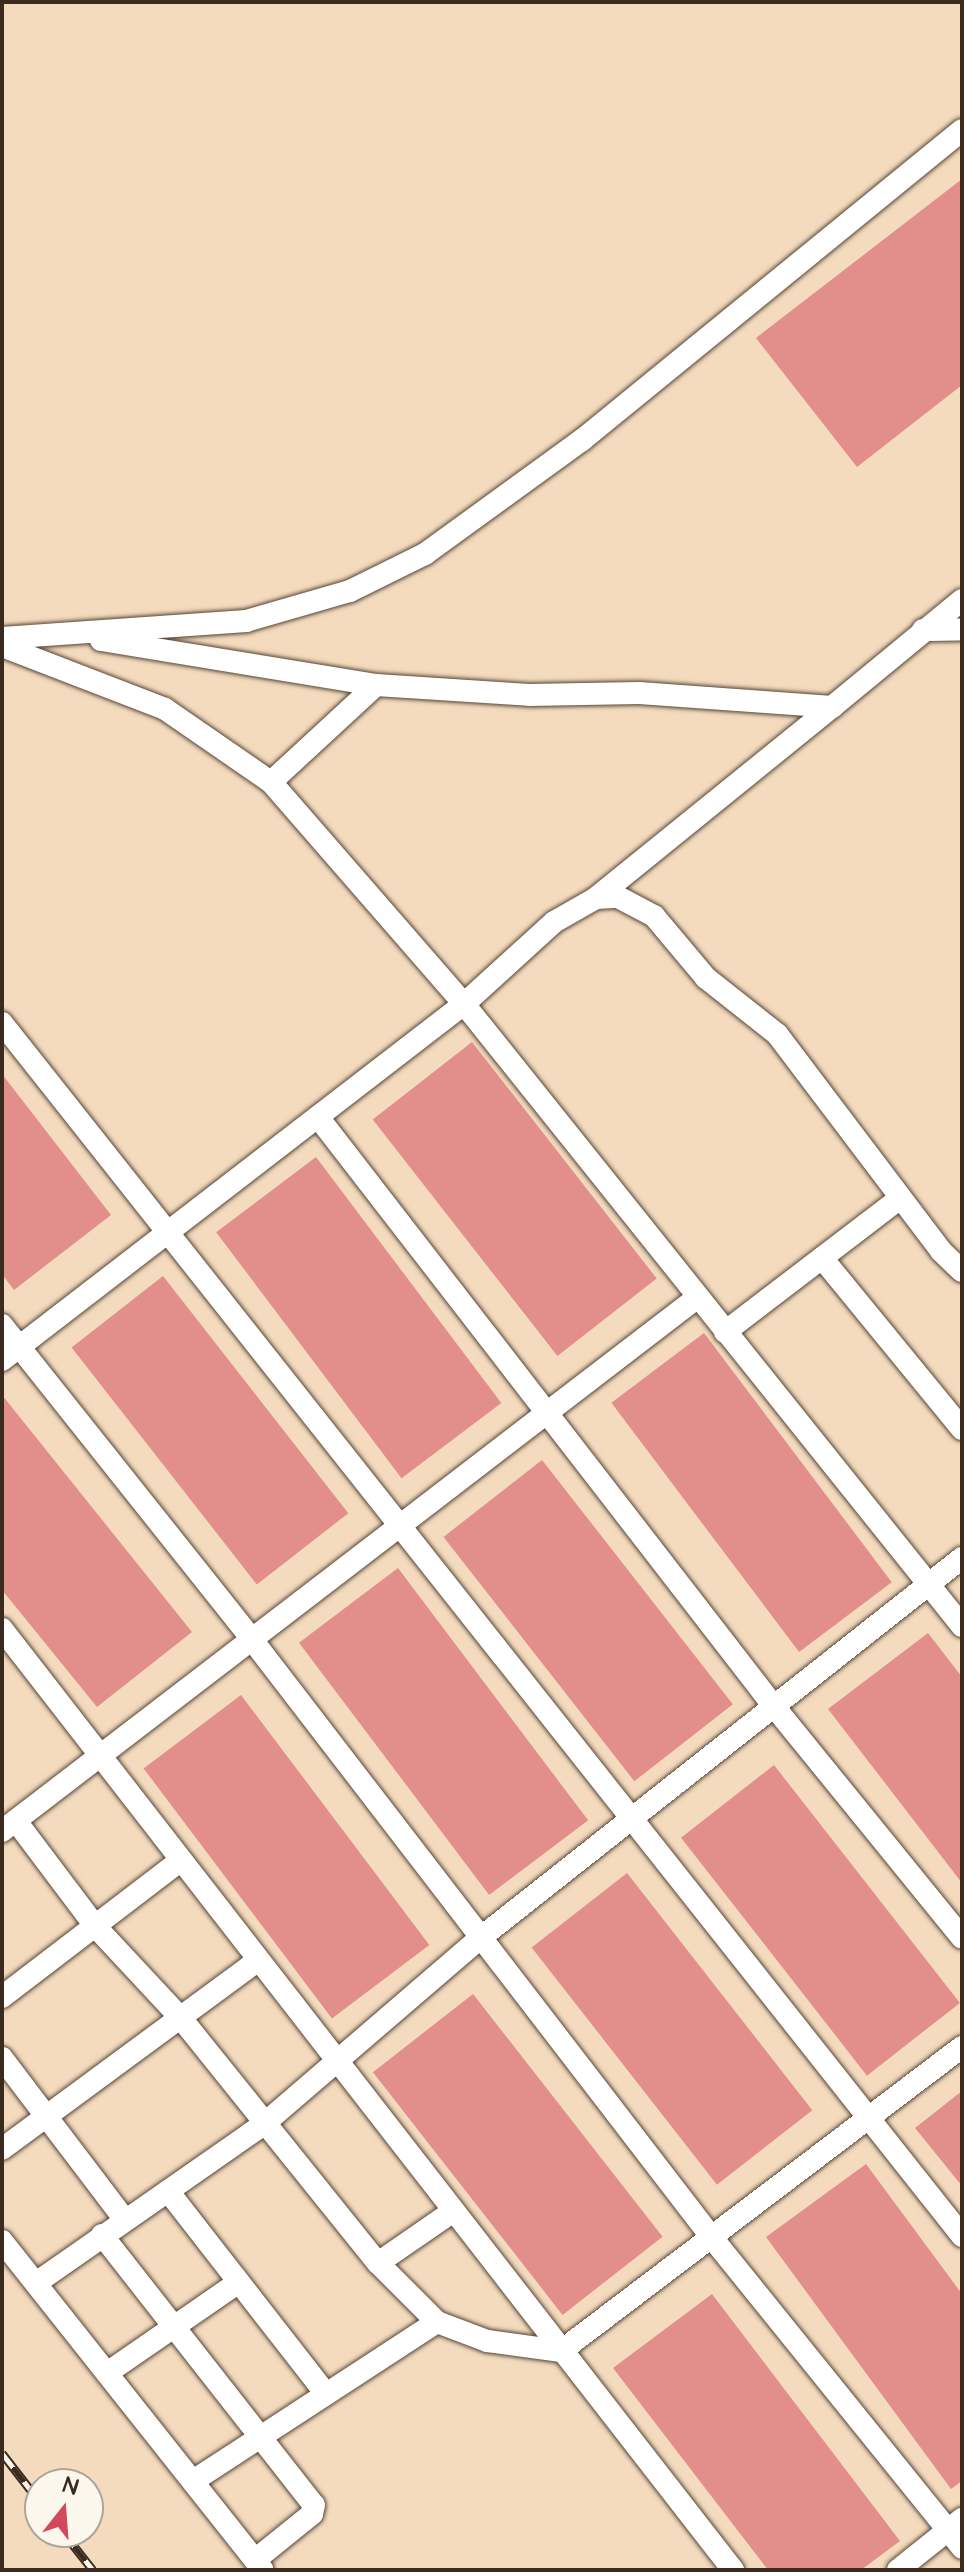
<!DOCTYPE html>
<style>
body{margin:0}
#map{position:relative;width:964px;height:2572px;overflow:hidden;background:#f4dbbe;font-family:"Architects Daughter",sans-serif}
div>[style]{position:absolute}
.building>*{inset:0;background:#e28f8c;transform-origin:0 0}
.roads{filter:drop-shadow(0 0 2px #574536) drop-shadow(0 0 2px #574536)}
.minor>*{height:22px;margin:-11px;padding:0 11px;transform-origin:11px;border-radius:11px;background:#fff}
.rail>*{height:9px;margin-top:-4.5px;transform-origin:0;background:repeating-linear-gradient(90deg,#fbf7ec 0 18px,#3b2a1e 0 36px);box-sizing:border-box;border-block:2px solid #3b2a1e}
span{translate:-50% -50%;white-space:nowrap;text-align:center;line-height:1.15;-webkit-text-stroke:6px #fbf7ec;paint-order:stroke}
.frame{position:absolute;inset:0;border:4px solid #3b2a1e;pointer-events:none}
.north{position:absolute;left:24px;top:2468px;width:80px;height:80px;box-sizing:border-box;background:#fbf7ec;border:2px solid #aea59a;border-radius:50%;rotate:17deg;font-size:22px;font-weight:700;line-height:32px;text-align:center;color:#3b2a1e}
.north::after{content:'';display:block;margin:auto;width:28px;height:36px;background:#d1495b;clip-path:polygon(50% 0,100% 100%,50% 72%,0 100%)}
</style>
<div id="map">
<div class="building">
<div style="clip-path:polygon(962px 179px,962px 385px,857px 467px,756px 338px)"></div>
<div style="left:472px;top:1042px;width:300px;height:126px;rotate:52deg"></div>
<div style="clip-path:polygon(2px 1074px,111px 1215px,14px 1290px,2px 1274px)"></div>
<div style="left:316px;top:1157px;width:308px;height:125px;rotate:53deg"></div>
<div style="left:163px;top:1276px;width:301px;height:116px;rotate:52deg"></div>
<div style="left:704px;top:1333px;width:312px;height:116px;rotate:53deg"></div>
<div style="clip-path:polygon(2px 1395px,192px 1632px,97px 1707px,2px 1590px)"></div>
<div style="left:542px;top:1460px;width:310px;height:125px;rotate:52deg"></div>
<div style="left:398px;top:1568px;width:316px;height:124px;rotate:53deg"></div>
<div style="clip-path:polygon(928px 1633px,962px 1677px,962px 1883px,828px 1709px)"></div>
<div style="left:241px;top:1695px;width:313px;height:122px;rotate:53deg"></div>
<div style="left:774px;top:1765px;width:302px;height:118px;rotate:52deg"></div>
<div style="left:627px;top:1873px;width:301px;height:121px;rotate:52deg"></div>
<div style="left:473px;top:1994px;width:308px;height:127px;rotate:52deg"></div>
<div style="clip-path:polygon(962px 2091px,962px 2186px,915px 2128px)"></div>
<div style="clip-path:polygon(866px 2164px,962px 2294px,962px 2481px,951px 2489px,766px 2237px)"></div>
<div style="clip-path:polygon(712px 2294px,900px 2541px,861px 2570px,768px 2570px,613px 2368px)"></div>
</div>
<div class="roads">
<div class="minor">
<div style="left:923px;top:630px;width:39px;rotate:-1deg"></div>
<div style="left:2px;top:638px;width:245px;rotate:-4deg"></div>
<div style="left:246px;top:621px;width:108px;rotate:-16.1deg"></div>
<div style="left:350px;top:591px;width:84px;rotate:-26.3deg"></div>
<div style="left:425px;top:554px;width:194px;rotate:-36deg"></div>
<div style="left:582px;top:440px;width:490px;rotate:-39.2deg"></div>
<div style="left:101px;top:640px;width:279px;rotate:9.3deg"></div>
<div style="left:376px;top:685px;width:153px;rotate:3.7deg"></div>
<div style="left:529px;top:695px;width:110px;rotate:-1deg"></div>
<div style="left:639px;top:693px;width:194px;rotate:4.1deg"></div>
<div style="left:832px;top:707px;width:168px;rotate:-39.5deg"></div>
<div style="left:2px;top:646px;width:175px;rotate:21.1deg"></div>
<div style="left:165px;top:709px;width:129px;rotate:34.6deg"></div>
<div style="left:271px;top:782px;width:294px;rotate:49deg"></div>
<div style="left:464px;top:1004px;width:797px;rotate:51.32deg"></div>
<div style="left:271px;top:782px;width:143px;rotate:-42.7deg"></div>
<div style="left:596px;top:898px;width:304px;rotate:-39deg"></div>
<div style="left:2px;top:1023px;width:1547px;rotate:51.64deg"></div>
<div style="left:318px;top:1117px;width:742px;rotate:52.28deg"></div>
<div style="left:772px;top:1704px;width:301px;rotate:50.9deg"></div>
<div style="left:822px;top:1258px;width:221px;rotate:50.7deg"></div>
<div style="left:2px;top:1325px;width:399px;rotate:51.5deg"></div>
<div style="left:250px;top:1637px;width:759px;rotate:52.44deg"></div>
<div style="left:713px;top:2239px;width:397px;rotate:51.1deg"></div>
<div style="left:725px;top:1332px;width:220px;rotate:-37.4deg"></div>
<div style="left:2px;top:1360px;width:583px;rotate:-37.62deg"></div>
<div style="left:464px;top:1004px;width:122px;rotate:-42.3deg"></div>
<div style="left:554px;top:922px;width:48px;rotate:-29.7deg"></div>
<div style="left:596px;top:898px;width:22px;rotate:-3deg"></div>
<div style="left:618px;top:897px;width:41px;rotate:27.8deg"></div>
<div style="left:654px;top:916px;width:81px;rotate:50deg"></div>
<div style="left:706px;top:978px;width:90px;rotate:38.3deg"></div>
<div style="left:777px;top:1034px;width:272px;rotate:52.9deg"></div>
<div style="left:941px;top:1251px;width:29px;rotate:44deg"></div>
<div style="left:2px;top:1629px;width:1192px;rotate:52.16deg"></div>
<div style="left:16px;top:1821px;width:131px;rotate:53deg"></div>
<div style="left:95px;top:1926px;width:125px;rotate:47deg"></div>
<div style="left:180px;top:2017px;width:316px;rotate:51.2deg"></div>
<div style="left:378px;top:2263px;width:83px;rotate:45deg"></div>
<div style="left:437px;top:2322px;width:53px;rotate:20.8deg"></div>
<div style="left:487px;top:2341px;width:75px;rotate:7.7deg"></div>
<div style="left:561px;top:2351px;width:503px;rotate:-37.17deg"></div>
<div style="left:2px;top:1831px;width:877px;rotate:-37.5deg"></div>
<div style="left:2px;top:1997px;width:225px;rotate:-37.4deg"></div>
<div style="left:2px;top:2058px;width:202px;rotate:52.8deg"></div>
<div style="left:2px;top:2149px;width:317px;rotate:-36.4deg"></div>
<div style="left:168px;top:2191px;width:257px;rotate:52.1deg"></div>
<div style="left:102px;top:2235px;width:343px;rotate:51.9deg"></div>
<div style="left:314px;top:2505px;width:9px;rotate:103deg"></div>
<div style="left:312px;top:2514px;width:73px;rotate:141.1deg"></div>
<div style="left:2px;top:2241px;width:419px;rotate:51.6deg"></div>
<div style="left:378px;top:2263px;width:90px;rotate:-34.6deg"></div>
<div style="left:36px;top:2283px;width:279px;rotate:-34.9deg"></div>
<div style="left:265px;top:2123px;width:282px;rotate:-40.7deg"></div>
<div style="left:479px;top:1939px;width:615px;rotate:-38.27deg"></div>
<div style="left:107px;top:2373px;width:160px;rotate:-34.6deg"></div>
<div style="left:193px;top:2481px;width:291px;rotate:-33.1deg"></div>
<div style="left:898px;top:2570px;width:82px;rotate:-38.6deg"></div>
</div>
</div>
<div class="rail">
<div style="left:2px;top:2453px;width:62px;rotate:52.2deg"></div>
<div style="left:63px;top:2532px;width:48px;rotate:51.7deg"></div>
</div>
<div class="frame"></div>
<div class="north">N</div>
</div>
